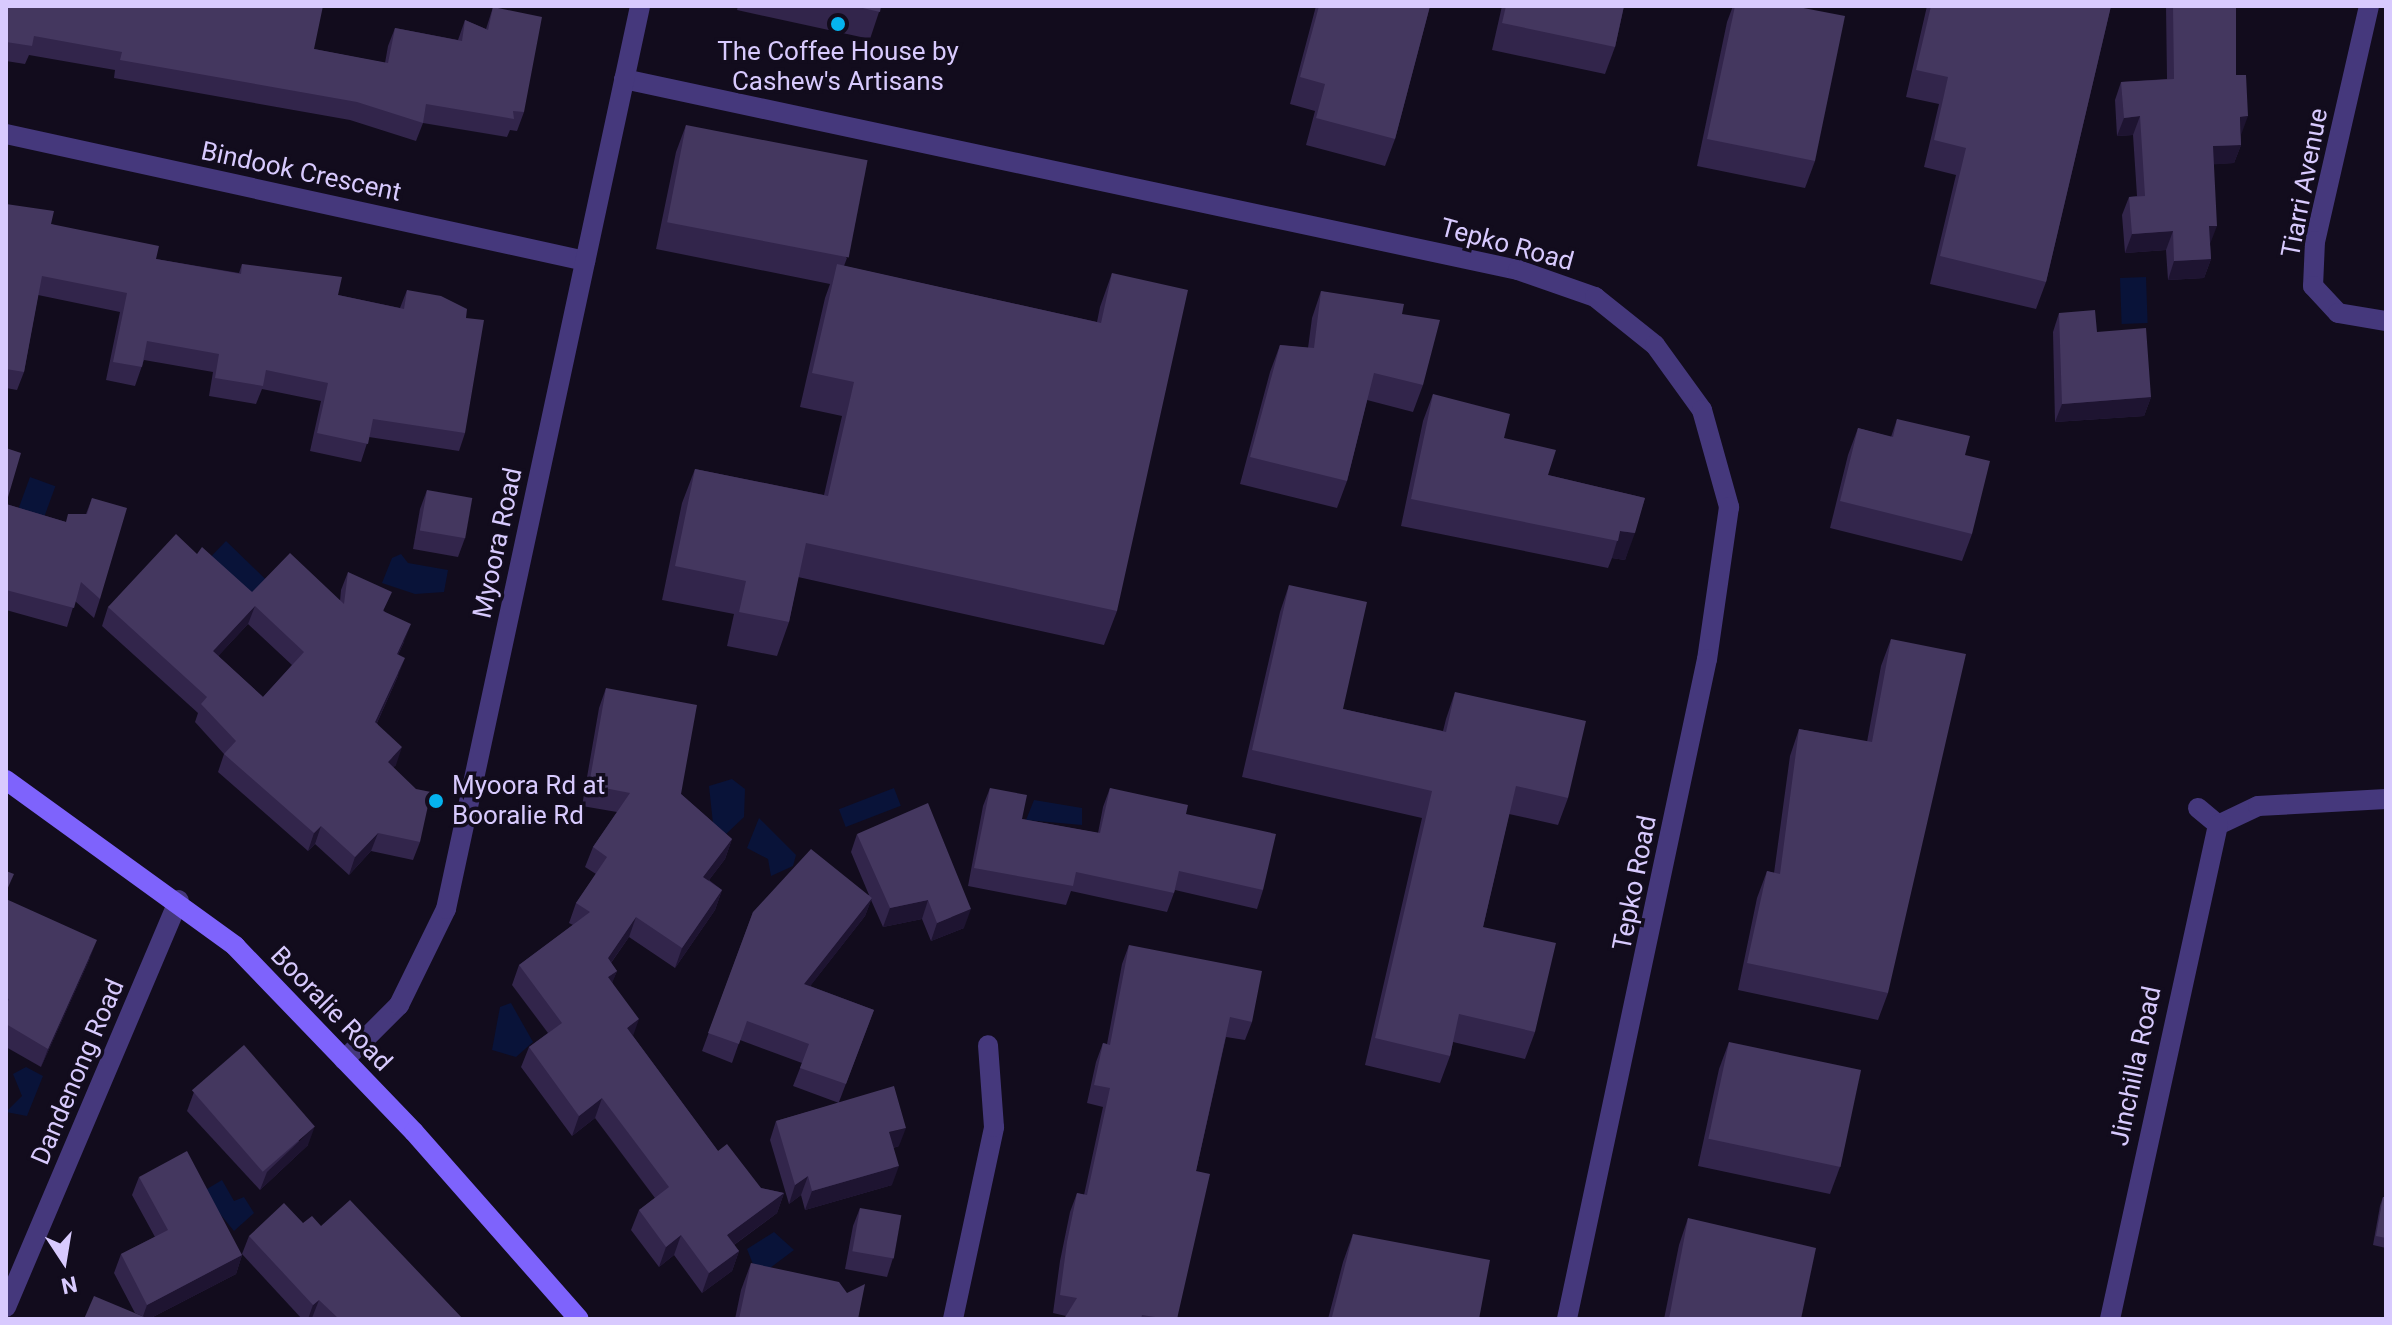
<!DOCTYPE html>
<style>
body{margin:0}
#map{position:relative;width:2392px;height:1325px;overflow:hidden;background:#120c1d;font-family:Roboto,sans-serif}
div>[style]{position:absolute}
.water>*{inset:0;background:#091339;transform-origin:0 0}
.street>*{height:20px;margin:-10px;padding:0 10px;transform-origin:10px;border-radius:10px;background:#45387c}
.secondary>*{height:20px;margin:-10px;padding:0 10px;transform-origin:10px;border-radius:10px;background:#7e63fc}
.wall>*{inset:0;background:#32254b}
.shaded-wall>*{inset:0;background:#1e1431}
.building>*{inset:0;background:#44375f;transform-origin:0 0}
.dots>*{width:22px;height:22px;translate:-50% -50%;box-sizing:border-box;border:4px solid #120c1d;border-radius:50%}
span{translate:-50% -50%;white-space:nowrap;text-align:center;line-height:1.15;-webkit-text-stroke:7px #120c1d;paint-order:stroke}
.poi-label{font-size:26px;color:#d8cafe}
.left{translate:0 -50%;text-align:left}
.street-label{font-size:26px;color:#d8cafe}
.frame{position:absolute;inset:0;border:8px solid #d8cafe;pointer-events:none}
.north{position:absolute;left:24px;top:1221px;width:80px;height:80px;-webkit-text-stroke:6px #120c1d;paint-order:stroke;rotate:168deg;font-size:22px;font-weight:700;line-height:32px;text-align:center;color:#d8cafe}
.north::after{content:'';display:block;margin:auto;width:28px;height:36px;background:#d8cafe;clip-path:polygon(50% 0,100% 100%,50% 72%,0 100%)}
</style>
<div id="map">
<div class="water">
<div style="left:2146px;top:277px;width:46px;height:26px;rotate:88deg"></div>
<div style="left:30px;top:477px;width:27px;height:54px;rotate:20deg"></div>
<div style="left:226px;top:541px;width:59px;height:24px;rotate:44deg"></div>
<div style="clip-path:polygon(401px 554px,408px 563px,448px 570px,444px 592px,415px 594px,382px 583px,392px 558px)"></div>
<div style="clip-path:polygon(732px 779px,745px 789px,744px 817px,726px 834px,714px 833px,709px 786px)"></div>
<div style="left:894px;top:788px;width:19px;height:59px;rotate:69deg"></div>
<div style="clip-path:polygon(1034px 800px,1082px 808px,1082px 825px,1026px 820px)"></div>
<div style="clip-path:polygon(759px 818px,796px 855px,793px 866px,771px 876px,768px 859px,747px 848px)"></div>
<div style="clip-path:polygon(511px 1003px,533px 1042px,516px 1057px,492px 1050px,500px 1007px)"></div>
<div style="clip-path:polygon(26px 1067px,43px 1076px,27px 1116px,6px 1112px,22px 1096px,13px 1074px)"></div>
<div style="clip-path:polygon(222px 1180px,234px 1201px,244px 1197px,254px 1213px,234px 1231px,202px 1192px)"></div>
<div style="clip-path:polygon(774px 1232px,794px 1250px,758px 1277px,747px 1249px)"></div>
</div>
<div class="street">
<div style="left:2369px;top:6px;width:241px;rotate:102.9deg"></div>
<div style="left:2315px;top:241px;width:45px;rotate:92.5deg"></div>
<div style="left:2313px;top:286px;width:37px;rotate:47deg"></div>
<div style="left:2338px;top:313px;width:49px;rotate:9.5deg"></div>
<div style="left:624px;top:79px;width:914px;rotate:12.06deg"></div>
<div style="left:1518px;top:270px;width:82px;rotate:19.3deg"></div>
<div style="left:1595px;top:297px;width:77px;rotate:38.7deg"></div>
<div style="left:1655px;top:345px;width:80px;rotate:54.1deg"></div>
<div style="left:1702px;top:410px;width:101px;rotate:74.4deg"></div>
<div style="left:1729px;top:507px;width:154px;rotate:98.2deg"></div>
<div style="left:1707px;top:659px;width:675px;rotate:101.98deg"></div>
<div style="left:6px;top:134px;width:593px;rotate:12.37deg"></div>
<div style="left:2198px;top:808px;width:26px;rotate:40deg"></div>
<div style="left:2218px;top:825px;width:44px;rotate:-25.4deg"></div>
<div style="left:2258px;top:806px;width:128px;rotate:-3.1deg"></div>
<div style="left:344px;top:1060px;width:78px;rotate:-45deg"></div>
<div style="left:399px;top:1005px;width:107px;rotate:-63.9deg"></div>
<div style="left:446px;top:909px;width:924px;rotate:-77.87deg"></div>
<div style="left:6px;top:1307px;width:442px;rotate:-67deg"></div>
<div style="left:953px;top:1319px;width:196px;rotate:-77.9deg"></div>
<div style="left:994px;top:1127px;width:82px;rotate:-94.2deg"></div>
<div style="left:2110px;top:1319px;width:506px;rotate:-77.67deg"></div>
</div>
<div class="secondary">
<div style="left:6px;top:780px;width:283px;rotate:35.9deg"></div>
<div style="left:235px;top:946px;width:258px;rotate:46.1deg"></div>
<div style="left:414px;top:1132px;width:249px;rotate:48.6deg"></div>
</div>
<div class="wall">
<div style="clip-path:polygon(6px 6px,314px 49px,385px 63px,388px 46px,395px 28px,458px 40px,465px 20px,486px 29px,493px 7px,524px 112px,517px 131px,510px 130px,507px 137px,423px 123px,416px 141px,350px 120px,114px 78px,115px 70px,29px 55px,25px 64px,6px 61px)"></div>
<div style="clip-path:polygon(738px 6px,881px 6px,870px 39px,737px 10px)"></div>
<div style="clip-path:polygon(1316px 6px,1430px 6px,1395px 139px,1385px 166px,1306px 145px,1315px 111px,1290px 104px)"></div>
<div style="clip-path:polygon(1502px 6px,1624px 6px,1615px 47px,1605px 74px,1492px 50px)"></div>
<div style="clip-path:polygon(1733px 6px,1793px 6px,1815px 161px,1805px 188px,1697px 166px,1727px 22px)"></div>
<div style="clip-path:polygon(1927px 6px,2111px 6px,2046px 282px,2036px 309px,1930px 284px,1956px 175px,1924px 167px,1939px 104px,1906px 97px)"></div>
<div style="clip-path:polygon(2166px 6px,2236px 6px,2236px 75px,2241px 145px,2234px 163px,2214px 164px,2210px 244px,2211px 259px,2204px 278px,2168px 280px,2166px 250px,2125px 253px,2122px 215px,2129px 197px,2137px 196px,2133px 135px,2117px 136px,2115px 100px,2121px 82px,2167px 79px)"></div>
<div style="clip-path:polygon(686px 125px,847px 258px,844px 266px,1097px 322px,1100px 307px,1112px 273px,1117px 611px,1104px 645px,798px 577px,789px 622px,777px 656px,727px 646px,734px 614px,662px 600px,682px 503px,695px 469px,824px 495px,842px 416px,800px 407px,825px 298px,830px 284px,656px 249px,676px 152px)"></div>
<div style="clip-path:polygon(6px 204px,51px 224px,156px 259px,239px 273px,242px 264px,338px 295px,400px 308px,407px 290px,466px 318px,465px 433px,459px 451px,369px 437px,361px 462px,310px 451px,321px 401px,262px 389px,256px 404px,209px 396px,213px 372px,144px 360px,135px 386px,106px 380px,120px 312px,38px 295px,24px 372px,17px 390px,6px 388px)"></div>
<div style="clip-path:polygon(1321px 291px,1402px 314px,1423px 385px,1413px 412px,1367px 400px,1347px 481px,1337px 508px,1240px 484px,1270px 372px,1280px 345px,1308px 348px,1312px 318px)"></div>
<div style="clip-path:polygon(2059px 313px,2151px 397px,2144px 416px,2055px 422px,2053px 332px)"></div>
<div style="clip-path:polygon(1433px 394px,1504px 438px,1548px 475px,1645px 498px,1625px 560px,1612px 558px,1608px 568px,1401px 526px,1423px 421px)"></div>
<div style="clip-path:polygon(1897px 419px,1965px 455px,1972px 534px,1962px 561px,1830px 528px,1848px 455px,1858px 428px,1891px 437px)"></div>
<div style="clip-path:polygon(6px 448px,6px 504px,66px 522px,86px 514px,92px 498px,100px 599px,94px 618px,75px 601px,67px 627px,6px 610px)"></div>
<div style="clip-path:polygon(427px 490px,465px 538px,458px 557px,413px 549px,420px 509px)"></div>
<div style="clip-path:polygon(evenodd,197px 554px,252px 592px,340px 601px,341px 590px,348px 572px,385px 612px,404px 642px,398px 655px,398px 676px,377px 723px,396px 765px,393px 767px,420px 842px,413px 860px,371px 851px,349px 875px,315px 844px,308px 851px,218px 772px,224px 754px,195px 722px,198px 713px,102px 626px,108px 607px,197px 554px,248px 624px,292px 665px,263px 697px,218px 656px,248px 624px)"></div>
<div style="clip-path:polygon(1289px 585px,1343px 709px,1443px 731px,1446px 719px,1455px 692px,1568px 798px,1558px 825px,1509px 814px,1483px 927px,1535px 1032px,1525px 1059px,1453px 1042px,1450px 1056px,1440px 1083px,1365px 1065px,1422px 818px,1242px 777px,1280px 612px)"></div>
<div style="clip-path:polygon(1891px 639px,1888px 993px,1878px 1020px,1738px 990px,1757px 898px,1767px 871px,1774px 873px,1790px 756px,1799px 729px,1867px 742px,1881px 666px)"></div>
<div style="clip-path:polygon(606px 688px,681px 794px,732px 839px,725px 859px,709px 880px,722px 890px,715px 910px,675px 968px,629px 937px,611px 963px,617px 971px,612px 982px,633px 1036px,718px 1151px,761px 1188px,784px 1193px,777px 1213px,734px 1245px,739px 1251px,732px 1271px,702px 1293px,674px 1255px,659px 1267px,631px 1230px,639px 1210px,655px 1198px,595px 1118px,572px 1136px,521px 1067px,529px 1047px,548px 1033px,512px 985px,519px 965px,573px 925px,569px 923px,576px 903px,596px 874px,585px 867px,593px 847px,617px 812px,582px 806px,599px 708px)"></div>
<div style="clip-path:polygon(990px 788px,1022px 819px,1098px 833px,1103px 807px,1110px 788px,1186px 814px,1263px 890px,1257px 909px,1175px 890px,1167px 912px,1071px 891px,1066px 905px,968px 886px,983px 806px)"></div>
<div style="clip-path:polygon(857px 834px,964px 928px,931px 941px,922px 919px,883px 927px,871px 900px,865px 916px,810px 986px,874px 1010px,839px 1102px,899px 1146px,893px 1148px,892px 1185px,805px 1210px,801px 1195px,789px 1204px,770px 1140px,776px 1121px,839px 1103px,793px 1086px,802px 1063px,740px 1040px,732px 1063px,702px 1051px,753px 912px,869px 895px,851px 852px)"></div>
<div style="clip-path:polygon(6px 899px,90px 958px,41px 1067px,6px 1047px)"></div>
<div style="clip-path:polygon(1129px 945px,1252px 1022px,1245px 1040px,1226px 1037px,1196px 1171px,1177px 1319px,1064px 1319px,1066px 1316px,1053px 1313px,1060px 1261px,1070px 1212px,1077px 1193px,1084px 1195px,1103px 1107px,1087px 1103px,1096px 1062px,1103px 1043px,1107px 1044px,1122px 964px)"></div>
<div style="clip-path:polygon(1729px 1042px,1840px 1167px,1830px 1194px,1698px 1166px,1719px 1069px)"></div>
<div style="clip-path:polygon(194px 1092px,308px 1145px,260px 1190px,187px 1111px)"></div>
<div style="clip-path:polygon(139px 1177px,242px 1255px,236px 1274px,149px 1319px,135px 1313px,114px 1273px,121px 1254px,155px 1237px,132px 1195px)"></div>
<div style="clip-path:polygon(2383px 1197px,2386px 1197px,2386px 1248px,2373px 1245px,2380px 1206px)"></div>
<div style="clip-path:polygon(860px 1208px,893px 1258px,887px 1277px,845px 1269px,853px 1226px)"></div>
<div style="clip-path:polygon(1688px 1218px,1801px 1319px,1664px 1319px,1679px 1245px)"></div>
<div style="clip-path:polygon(303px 1223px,321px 1226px,463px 1319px,302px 1319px,242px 1254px,249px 1236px)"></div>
<div style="clip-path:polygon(1353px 1234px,1479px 1319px,1328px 1319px,1343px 1262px)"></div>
<div style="clip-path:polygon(751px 1263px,858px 1319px,735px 1319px,741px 1290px)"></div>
</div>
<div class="shaded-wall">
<div style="clip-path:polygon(2140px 116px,2133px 135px,2117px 136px,2124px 118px)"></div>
<div style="clip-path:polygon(2248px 116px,2241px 135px,2240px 117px)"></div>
<div style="clip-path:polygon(2241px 145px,2234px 163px,2206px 165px,2213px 146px)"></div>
<div style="clip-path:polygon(2209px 226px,2217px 226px,2210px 244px,2202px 245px)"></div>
<div style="clip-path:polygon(2173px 231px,2166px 250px,2125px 253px,2132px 234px)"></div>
<div style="clip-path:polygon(2211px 259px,2204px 278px,2168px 280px,2174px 261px)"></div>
<div style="clip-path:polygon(2151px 397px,2144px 416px,2055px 422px,2062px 404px)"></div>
<div style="clip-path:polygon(1620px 531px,1635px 533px,1625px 560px,1612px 558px)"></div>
<div style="clip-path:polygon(255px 606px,248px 624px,206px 669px,213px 651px)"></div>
<div style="clip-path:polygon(411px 624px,404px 642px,390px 672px,397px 654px)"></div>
<div style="clip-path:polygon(405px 658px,398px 676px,369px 740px,375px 722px)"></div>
<div style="clip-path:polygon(402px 747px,396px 765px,381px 780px,388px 762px)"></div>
<div style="clip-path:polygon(321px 826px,315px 844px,308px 851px,314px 833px)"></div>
<div style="clip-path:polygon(378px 833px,371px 851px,349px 875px,355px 857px)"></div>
<div style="clip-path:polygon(732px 839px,725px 859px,696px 897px,703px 877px)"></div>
<div style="clip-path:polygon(722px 890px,715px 910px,675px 968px,682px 948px)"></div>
<div style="clip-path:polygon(872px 898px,865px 916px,797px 1003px,804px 984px)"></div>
<div style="clip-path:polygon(928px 900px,922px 919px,883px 927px,890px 908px)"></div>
<div style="clip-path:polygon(971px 909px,964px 928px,931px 941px,937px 923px)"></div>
<div style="clip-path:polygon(636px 917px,629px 937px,600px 978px,608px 958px)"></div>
<div style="clip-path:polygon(97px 940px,90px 958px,41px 1067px,48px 1049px)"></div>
<div style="clip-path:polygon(617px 971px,609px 991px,608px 977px)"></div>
<div style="clip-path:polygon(639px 1019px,632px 1039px,627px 1028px)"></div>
<div style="clip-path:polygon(602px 1098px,595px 1118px,572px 1136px,579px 1116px)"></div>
<div style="clip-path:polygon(315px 1126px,308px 1145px,260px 1190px,267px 1172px)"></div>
<div style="clip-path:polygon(906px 1128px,899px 1146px,882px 1151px,889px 1132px)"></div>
<div style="clip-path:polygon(899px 1166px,892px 1185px,805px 1210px,812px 1191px)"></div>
<div style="clip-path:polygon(808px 1176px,801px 1195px,789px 1204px,795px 1185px)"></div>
<div style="clip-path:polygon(784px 1193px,777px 1213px,720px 1255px,727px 1235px)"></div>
<div style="clip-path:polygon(681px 1235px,674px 1255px,659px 1267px,666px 1247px)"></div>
<div style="clip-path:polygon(739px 1251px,732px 1271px,702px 1293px,709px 1273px)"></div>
<div style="clip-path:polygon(242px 1255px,236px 1274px,149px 1319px,142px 1319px,147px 1305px)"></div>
<div style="clip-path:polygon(319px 1300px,312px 1318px,308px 1319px,313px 1305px)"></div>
</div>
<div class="building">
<div style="clip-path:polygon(6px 6px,323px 6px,314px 49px,388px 63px,395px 28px,462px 41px,465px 20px,488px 30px,493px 7px,542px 17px,524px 112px,513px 111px,514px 119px,426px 104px,423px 123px,357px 102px,120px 60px,122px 52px,34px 36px,32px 46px,6px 42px)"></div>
<div style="clip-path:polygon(854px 6px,881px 6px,880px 12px)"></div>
<div style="clip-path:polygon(1319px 6px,1430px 6px,1395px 139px,1316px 118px,1325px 84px,1300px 77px)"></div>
<div style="clip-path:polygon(1506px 6px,1624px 6px,1615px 47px,1502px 23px)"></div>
<div style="clip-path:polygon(1735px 6px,1793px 6px,1845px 16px,1815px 161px,1707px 139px)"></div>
<div style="clip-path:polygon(1931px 6px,2111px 6px,2046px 282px,1940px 256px,1966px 148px,1934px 140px,1948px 77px,1916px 70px)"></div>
<div style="clip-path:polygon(2173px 6px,2236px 6px,2236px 75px,2246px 75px,2248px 116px,2240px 117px,2241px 145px,2213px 146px,2217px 226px,2209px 226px,2211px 259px,2174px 261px,2173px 231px,2132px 234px,2129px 197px,2145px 196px,2140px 116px,2124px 118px,2121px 82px,2174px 79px)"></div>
<div style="left:686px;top:125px;width:185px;height:99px;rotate:11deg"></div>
<div style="clip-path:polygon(6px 204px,54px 211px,51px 224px,159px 246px,156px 259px,241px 274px,242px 264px,342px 277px,338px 295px,404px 309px,407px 290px,441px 296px,467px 309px,466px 318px,484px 320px,465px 433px,373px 419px,368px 444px,317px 433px,328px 383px,266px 370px,263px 386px,215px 378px,219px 354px,147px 341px,142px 367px,113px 362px,127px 293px,42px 276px,24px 372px,6px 369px)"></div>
<div style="clip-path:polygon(837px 264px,1101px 323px,1112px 273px,1188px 290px,1117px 611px,806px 543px,789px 622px,739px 612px,746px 581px,675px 566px,695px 469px,828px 496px,854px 382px,812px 373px)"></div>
<div style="clip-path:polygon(1321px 291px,1404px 304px,1402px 314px,1440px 320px,1423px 385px,1374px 373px,1347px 481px,1250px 457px,1280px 345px,1314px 348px)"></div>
<div style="clip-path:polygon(2095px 310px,2097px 332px,2146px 328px,2151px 397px,2062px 404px,2059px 313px)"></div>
<div style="clip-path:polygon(1433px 394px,1510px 414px,1504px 438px,1556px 450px,1548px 475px,1645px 498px,1635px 533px,1620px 531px,1618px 541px,1411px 499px)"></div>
<div style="clip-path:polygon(1897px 419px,1970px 436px,1965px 455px,1990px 461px,1972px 534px,1840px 501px,1858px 428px,1893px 437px)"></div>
<div style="clip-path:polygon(6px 448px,21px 453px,6px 504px,66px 522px,68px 514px,87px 514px,92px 498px,127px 508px,100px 599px,81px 582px,74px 608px,6px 590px)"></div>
<div style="left:427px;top:490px;width:46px;height:41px;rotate:10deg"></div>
<div style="clip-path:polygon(evenodd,176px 534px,197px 554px,202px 547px,252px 592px,290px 553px,344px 604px,348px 572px,392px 592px,383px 611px,411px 624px,397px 654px,405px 658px,375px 722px,402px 747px,388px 762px,416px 789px,431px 792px,420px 842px,378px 833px,355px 857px,321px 826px,314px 833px,224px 754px,236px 741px,201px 704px,207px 697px,108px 607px,176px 534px,255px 606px,304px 652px,263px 697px,213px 651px,255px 606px)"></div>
<div style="clip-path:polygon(1289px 585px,1367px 602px,1343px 709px,1446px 732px,1455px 692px,1586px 721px,1568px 798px,1516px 786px,1483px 927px,1556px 943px,1535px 1032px,1459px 1014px,1450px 1056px,1375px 1038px,1432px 791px,1252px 750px)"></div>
<div style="clip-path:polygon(1891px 639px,1966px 654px,1888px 993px,1747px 963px,1767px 871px,1780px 874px,1799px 729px,1872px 742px)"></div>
<div style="clip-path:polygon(606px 688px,697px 705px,681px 794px,732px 839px,703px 877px,722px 890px,682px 948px,636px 917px,608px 958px,617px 971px,608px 977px,639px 1019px,627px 1028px,718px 1151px,727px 1144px,761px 1188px,784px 1193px,727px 1235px,739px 1251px,709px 1273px,681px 1235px,666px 1247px,639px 1210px,669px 1187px,602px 1098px,579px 1116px,529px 1047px,562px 1023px,519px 965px,590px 912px,576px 903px,607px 857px,593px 847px,630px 793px,589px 785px)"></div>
<div style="clip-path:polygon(990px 788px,1027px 795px,1022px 819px,1100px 833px,1110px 788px,1188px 805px,1186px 814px,1276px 834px,1263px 890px,1179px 871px,1174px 893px,1076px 872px,1073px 886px,974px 868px)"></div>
<div style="clip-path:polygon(928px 803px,971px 909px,937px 923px,928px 900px,890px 908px,857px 834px)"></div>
<div style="clip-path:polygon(811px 849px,872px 898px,804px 984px,874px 1010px,846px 1084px,800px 1068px,809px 1044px,747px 1021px,739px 1044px,708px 1033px,753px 912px)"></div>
<div style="clip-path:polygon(6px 871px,14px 874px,6px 892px)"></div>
<div style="clip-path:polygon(6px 899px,97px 940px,48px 1049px,6px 1024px,6px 1005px,9px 999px,6px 998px)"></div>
<div style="clip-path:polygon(1129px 945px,1262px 971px,1252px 1022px,1230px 1017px,1196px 1171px,1210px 1174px,1177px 1319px,1168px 1319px,1142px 1315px,1141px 1319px,1064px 1319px,1077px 1298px,1060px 1295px,1067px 1242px,1077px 1193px,1087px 1195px,1110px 1088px,1094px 1085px,1103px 1043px,1110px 1045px)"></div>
<div style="left:1729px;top:1042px;width:135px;height:99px;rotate:12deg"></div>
<div style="left:244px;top:1045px;width:108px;height:69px;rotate:49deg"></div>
<div style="clip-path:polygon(894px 1086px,906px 1128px,889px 1132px,899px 1166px,812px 1191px,808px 1176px,795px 1185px,776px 1121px)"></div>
<div style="clip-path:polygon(187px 1151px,242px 1255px,147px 1305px,121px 1254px,168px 1230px,139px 1177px)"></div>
<div style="clip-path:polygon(2383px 1197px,2386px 1197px,2386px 1238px,2376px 1236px)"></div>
<div style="clip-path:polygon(350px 1200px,463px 1319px,339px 1319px,319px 1300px,313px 1305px,249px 1236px,284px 1203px,303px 1223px,312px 1216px,321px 1226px)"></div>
<div style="left:860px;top:1208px;width:42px;height:44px;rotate:10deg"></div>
<div style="clip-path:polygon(1688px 1218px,1816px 1248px,1801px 1319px,1669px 1319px)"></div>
<div style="clip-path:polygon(1353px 1234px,1490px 1260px,1479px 1319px,1342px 1319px,1332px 1317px)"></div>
<div style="clip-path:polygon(751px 1263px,839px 1282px,847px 1293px,865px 1284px,858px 1319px,739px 1319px)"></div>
<div style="clip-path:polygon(94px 1296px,149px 1319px,84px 1319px)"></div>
</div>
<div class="dots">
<div style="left:838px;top:24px;background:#05b3ef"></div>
<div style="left:436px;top:801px;background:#05b3ef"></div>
</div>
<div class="poi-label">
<span style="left:838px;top:67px">The Coffee House by<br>Cashew's Artisans</span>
<span class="left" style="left:452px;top:801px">Myoora Rd at<br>Booralie Rd</span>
</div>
<div class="street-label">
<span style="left:301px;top:172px;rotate:12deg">Bindook Crescent</span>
<span style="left:2305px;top:183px;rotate:-79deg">Tiarri Avenue</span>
<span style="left:1507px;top:245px;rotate:15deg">Tepko Road</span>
<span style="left:498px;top:543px;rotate:-78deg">Myoora Road</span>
<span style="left:1635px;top:883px;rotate:-79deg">Tepko Road</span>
<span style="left:331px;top:1009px;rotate:46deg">Booralie Road</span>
<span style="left:2136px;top:1066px;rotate:-78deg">Jinchilla Road</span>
<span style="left:78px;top:1072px;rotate:-67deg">Dandenong Road</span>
</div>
<div class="frame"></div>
<div class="north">N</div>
</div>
